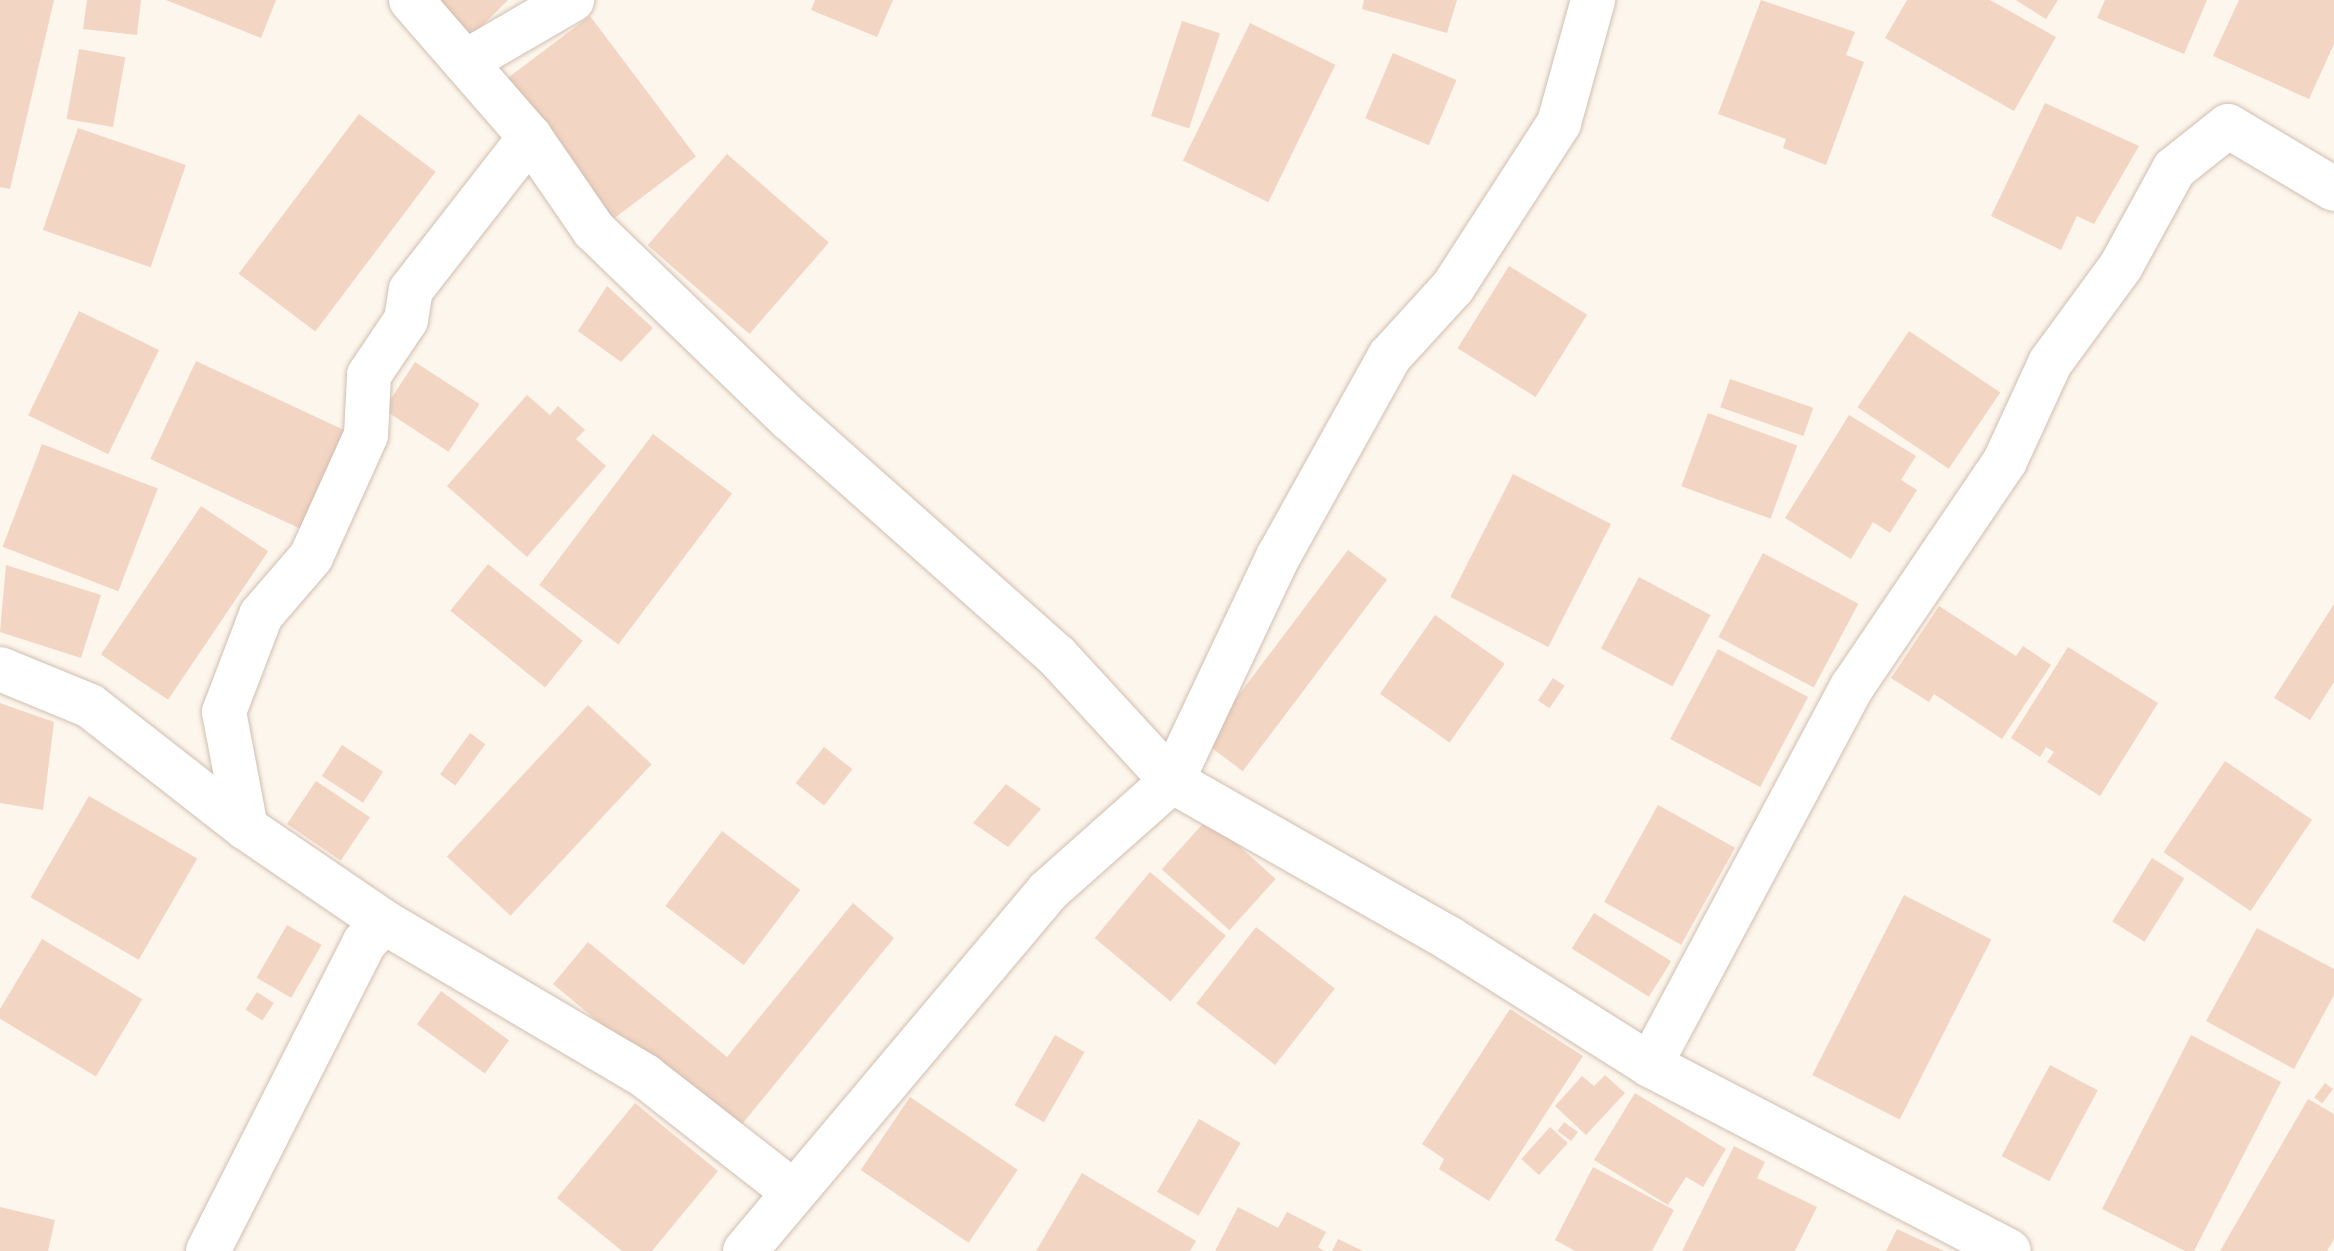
<!DOCTYPE html>
<style>
body{margin:0}
#map{position:relative;width:2334px;height:1251px;overflow:hidden;background:#fdf6ec;font-family:Inter,sans-serif}
div>[style]{position:absolute}
.building>*{inset:0;background:#f3d5c3;transform-origin:0 0}
.roads{filter:drop-shadow(0 0 2px #d1beb0) drop-shadow(0 0 2px #d1beb0)}
.minor>*{height:44px;margin:-22px;padding:0 22px;transform-origin:22px;border-radius:22px;background:#fff}
span{translate:-50% -50%;white-space:nowrap;text-align:center;line-height:1.15;-webkit-text-stroke:6px #fffaf3;paint-order:stroke}
</style>
<div id="map">
<div class="building">
<div style="clip-path:polygon(0 0,54px 0,10px 189px,0 187px)"></div>
<div style="clip-path:polygon(87px 0,141px 0,137px 35px,83px 29px)"></div>
<div style="clip-path:polygon(166px 0,276px 0,261px 38px)"></div>
<div style="clip-path:polygon(429px 0,508px 0,468px 40px)"></div>
<div style="clip-path:polygon(815px 0,893px 0,877px 37px,811px 10px)"></div>
<div style="clip-path:polygon(1364px 0,1457px 0,1447px 33px,1362px 9px)"></div>
<div style="clip-path:polygon(1761px 0,1855px 32px,1846px 55px,1864px 62px,1826px 165px,1783px 148px,1786px 139px,1718px 114px)"></div>
<div style="clip-path:polygon(1907px 0,1990px 0,2056px 37px,2014px 111px,1885px 38px)"></div>
<div style="clip-path:polygon(2016px 0,2058px 0,2046px 19px)"></div>
<div style="clip-path:polygon(2105px 0,2207px 0,2184px 54px,2097px 18px)"></div>
<div style="clip-path:polygon(2239px 0,2334px 0,2334px 44px,2309px 99px,2213px 56px)"></div>
<div style="left:590px;top:16px;width:176px;height:104px;rotate:53deg"></div>
<div style="left:1182px;top:21px;width:40px;height:100px;rotate:18deg"></div>
<div style="left:1250px;top:23px;width:95px;height:153px;rotate:26deg"></div>
<div style="left:79px;top:49px;width:47px;height:71px;rotate:10deg"></div>
<div style="left:1393px;top:53px;width:69px;height:71px;rotate:23deg"></div>
<div style="clip-path:polygon(2045px 103px,2139px 146px,2094px 224px,2077px 216px,2061px 250px,1991px 216px)"></div>
<div style="left:359px;top:114px;width:96px;height:200px;rotate:37deg"></div>
<div style="left:78px;top:128px;width:114px;height:108px;rotate:19deg"></div>
<div style="left:727px;top:154px;width:135px;height:121px;rotate:41deg"></div>
<div style="left:1509px;top:266px;width:92px;height:97px;rotate:32deg"></div>
<div style="clip-path:polygon(607px 286px,653px 328px,621px 362px,578px 331px)"></div>
<div style="left:79px;top:311px;width:89px;height:116px;rotate:26deg"></div>
<div style="left:1909px;top:331px;width:110px;height:92px;rotate:34deg"></div>
<div style="left:196px;top:361px;width:179px;height:108px;rotate:25deg"></div>
<div style="left:415px;top:362px;width:77px;height:57px;rotate:33deg"></div>
<div style="left:1730px;top:379px;width:88px;height:30px;rotate:19deg"></div>
<div style="clip-path:polygon(527px 395px,550px 415px,558px 406px,585px 430px,576px 439px,606px 466px,527px 557px,447px 486px)"></div>
<div style="left:1708px;top:413px;width:95px;height:78px;rotate:20deg"></div>
<div style="clip-path:polygon(1849px 415px,1916px 456px,1901px 480px,1917px 490px,1890px 533px,1873px 522px,1851px 559px,1785px 518px)"></div>
<div style="left:653px;top:434px;width:99px;height:189px;rotate:37deg"></div>
<div style="left:42px;top:444px;width:124px;height:110px;rotate:21deg"></div>
<div style="left:1513px;top:474px;width:110px;height:138px;rotate:27deg"></div>
<div style="left:201px;top:506px;width:81px;height:179px;rotate:34deg"></div>
<div style="left:1348px;top:550px;width:49px;height:240px;rotate:37deg"></div>
<div style="left:1763px;top:553px;width:108px;height:95px;rotate:28deg"></div>
<div style="left:488px;top:564px;width:122px;height:60px;rotate:39deg"></div>
<div style="clip-path:polygon(6px 565px,101px 595px,81px 658px,0 632px)"></div>
<div style="left:1639px;top:577px;width:81px;height:81px;rotate:28deg"></div>
<div style="clip-path:polygon(2334px 604px,2334px 682px,2310px 720px,2274px 698px)"></div>
<div style="clip-path:polygon(1939px 606px,2016px 656px,2023px 646px,2051px 665px,2002px 739px,1934px 694px,1929px 702px,1891px 678px)"></div>
<div style="left:1435px;top:615px;width:85px;height:96px;rotate:35deg"></div>
<div style="clip-path:polygon(2068px 647px,2158px 703px,2100px 796px,2047px 762px,2054px 752px,2046px 747px,2040px 757px,2011px 738px)"></div>
<div style="left:1718px;top:649px;width:102px;height:102px;rotate:28deg"></div>
<div style="left:1553px;top:678px;width:14px;height:27px;rotate:34deg"></div>
<div style="clip-path:polygon(0 703px,54px 722px,43px 810px,0 803px)"></div>
<div style="left:588px;top:705px;width:87px;height:207px;rotate:43deg"></div>
<div style="left:470px;top:733px;width:19px;height:51px;rotate:36deg"></div>
<div style="left:342px;top:745px;width:49px;height:37px;rotate:33deg"></div>
<div style="left:824px;top:747px;width:36px;height:46px;rotate:38deg"></div>
<div style="left:2225px;top:761px;width:105px;height:110px;rotate:34deg"></div>
<div style="left:316px;top:781px;width:65px;height:52px;rotate:34deg"></div>
<div style="clip-path:polygon(1006px 784px,1041px 809px,1008px 847px,973px 823px)"></div>
<div style="left:89px;top:796px;width:125px;height:117px;rotate:30deg"></div>
<div style="left:1658px;top:805px;width:88px;height:111px;rotate:29deg"></div>
<div style="left:1208px;top:818px;width:91px;height:69px;rotate:42deg"></div>
<div style="left:722px;top:831px;width:98px;height:94px;rotate:37deg"></div>
<div style="left:2152px;top:858px;width:38px;height:75px;rotate:32deg"></div>
<div style="left:1150px;top:872px;width:99px;height:86px;rotate:40deg"></div>
<div style="left:1904px;top:895px;width:98px;height:202px;rotate:27deg"></div>
<div style="clip-path:polygon(853px 903px,894px 938px,734px 1134px,553px 984px,588px 942px,727px 1057px)"></div>
<div style="left:1594px;top:913px;width:91px;height:42px;rotate:32deg"></div>
<div style="left:287px;top:925px;width:40px;height:61px;rotate:30deg"></div>
<div style="left:1256px;top:927px;width:100px;height:97px;rotate:38deg"></div>
<div style="clip-path:polygon(2257px 928px,2334px 969px,2334px 995px,2294px 1069px,2206px 1021px)"></div>
<div style="left:42px;top:939px;width:117px;height:90px;rotate:31deg"></div>
<div style="left:441px;top:991px;width:84px;height:41px;rotate:36deg"></div>
<div style="left:257px;top:992px;width:20px;height:21px;rotate:33deg"></div>
<div style="clip-path:polygon(1510px 1009px,1583px 1056px,1489px 1201px,1439px 1169px,1444px 1159px,1422px 1144px)"></div>
<div style="left:1055px;top:1035px;width:34px;height:81px;rotate:30deg"></div>
<div style="clip-path:polygon(2191px 1035px,2281px 1082px,2194px 1251px,2185px 1251px,2102px 1209px)"></div>
<div style="left:2050px;top:1065px;width:54px;height:103px;rotate:28deg"></div>
<div style="clip-path:polygon(1605px 1075px,1625px 1093px,1586px 1135px,1555px 1106px,1582px 1076px,1594px 1086px)"></div>
<div style="left:2325px;top:1083px;width:10px;height:18px;rotate:37deg"></div>
<div style="clip-path:polygon(1635px 1093px,1726px 1149px,1703px 1187px,1686px 1177px,1668px 1205px,1594px 1160px)"></div>
<div style="left:910px;top:1097px;width:130px;height:88px;rotate:34deg"></div>
<div style="clip-path:polygon(2308px 1099px,2334px 1114px,2334px 1239px,2327px 1251px,2220px 1251px)"></div>
<div style="clip-path:polygon(635px 1103px,718px 1171px,652px 1251px,622px 1251px,557px 1198px)"></div>
<div style="left:1199px;top:1119px;width:48px;height:84px;rotate:30deg"></div>
<div style="left:1564px;top:1122px;width:17px;height:11px;rotate:36deg"></div>
<div style="left:1550px;top:1127px;width:24px;height:43px;rotate:42deg"></div>
<div style="clip-path:polygon(1734px 1146px,1765px 1162px,1757px 1178px,1817px 1207px,1795px 1251px,1682px 1251px)"></div>
<div style="clip-path:polygon(1593px 1167px,1674px 1210px,1652px 1251px,1575px 1251px,1555px 1240px)"></div>
<div style="clip-path:polygon(1082px 1173px,1196px 1241px,1190px 1251px,1036px 1251px)"></div>
<div style="clip-path:polygon(0 1207px,55px 1220px,48px 1251px,0 1251px)"></div>
<div style="clip-path:polygon(1238px 1207px,1278px 1228px,1287px 1212px,1326px 1232px,1318px 1247px,1324px 1251px,1215px 1251px)"></div>
<div style="clip-path:polygon(1897px 1229px,1944px 1251px,1886px 1251px)"></div>
<div style="clip-path:polygon(1338px 1239px,1363px 1251px,1332px 1251px)"></div>
</div>
<div class="roads">
<div class="minor">
<div style="left:411px;top:0;width:181px;rotate:49deg"></div>
<div style="left:530px;top:137px;width:113px;rotate:55.5deg"></div>
<div style="left:594px;top:230px;width:272px;rotate:44deg"></div>
<div style="left:790px;top:419px;width:357px;rotate:41.6deg"></div>
<div style="left:1057px;top:656px;width:170px;rotate:47.4deg"></div>
<div style="left:1172px;top:781px;width:320px;rotate:29.6deg"></div>
<div style="left:1450px;top:939px;width:236px;rotate:32.2deg"></div>
<div style="left:1650px;top:1065px;width:404px;rotate:27.4deg"></div>
<div style="left:465px;top:62px;width:124px;rotate:-30.1deg"></div>
<div style="left:0;top:669px;width:97px;rotate:22.3deg"></div>
<div style="left:90px;top:706px;width:198px;rotate:38deg"></div>
<div style="left:384px;top:922px;width:303px;rotate:30.5deg"></div>
<div style="left:645px;top:1076px;width:187px;rotate:38deg"></div>
<div style="left:1650px;top:1065px;width:429px;rotate:-61.9deg"></div>
<div style="left:1852px;top:687px;width:273px;rotate:-55.9deg"></div>
<div style="left:2005px;top:461px;width:108px;rotate:-65.3deg"></div>
<div style="left:2050px;top:363px;width:120px;rotate:-53.8deg"></div>
<div style="left:2121px;top:266px;width:111px;rotate:-61.3deg"></div>
<div style="left:2174px;top:169px;width:69px;rotate:-38.5deg"></div>
<div style="left:2228px;top:126px;width:123px;rotate:30.7deg"></div>
<div style="left:208px;top:1251px;width:345px;rotate:-63.1deg"></div>
<div style="left:364px;top:943px;width:29px;rotate:-46deg"></div>
<div style="left:384px;top:922px;width:167px;rotate:-145.7deg"></div>
<div style="left:246px;top:828px;width:118px;rotate:-100.7deg"></div>
<div style="left:224px;top:712px;width:104px;rotate:-69.1deg"></div>
<div style="left:261px;top:615px;width:77px;rotate:-49.2deg"></div>
<div style="left:311px;top:557px;width:134px;rotate:-65.7deg"></div>
<div style="left:366px;top:435px;width:60px;rotate:-87.1deg"></div>
<div style="left:369px;top:375px;width:66px;rotate:-56.1deg"></div>
<div style="left:406px;top:320px;width:30px;rotate:-81deg"></div>
<div style="left:411px;top:290px;width:194px;rotate:-52.1deg"></div>
<div style="left:745px;top:1251px;width:471px;rotate:-49.9deg"></div>
<div style="left:1048px;top:891px;width:166px;rotate:-41.6deg"></div>
<div style="left:1172px;top:781px;width:248px;rotate:-64.7deg"></div>
<div style="left:1278px;top:557px;width:230px;rotate:-60.9deg"></div>
<div style="left:1390px;top:356px;width:93px;rotate:-47.6deg"></div>
<div style="left:1453px;top:287px;width:195px;rotate:-57.1deg"></div>
<div style="left:1559px;top:123px;width:128px;rotate:-74.5deg"></div>
</div>
</div>
</div>
